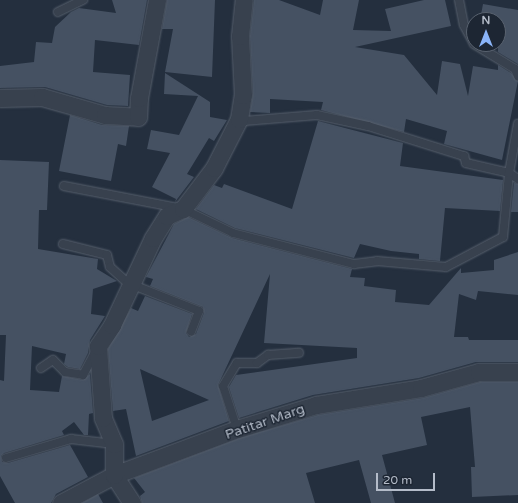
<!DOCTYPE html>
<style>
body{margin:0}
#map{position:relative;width:518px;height:503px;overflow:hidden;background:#242f3e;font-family:"Varela Round",sans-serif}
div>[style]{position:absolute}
.building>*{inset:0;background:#455162}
.roads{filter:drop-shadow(0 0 1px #565f6c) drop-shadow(0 0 1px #565f6c)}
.lane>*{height:8px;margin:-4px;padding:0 4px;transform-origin:4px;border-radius:4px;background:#38414e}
.street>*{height:17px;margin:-8.5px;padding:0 8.5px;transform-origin:8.5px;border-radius:8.5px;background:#38414e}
span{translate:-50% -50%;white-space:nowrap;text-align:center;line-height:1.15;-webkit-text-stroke:3px #1d2633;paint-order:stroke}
.street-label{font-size:14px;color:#b4bcc9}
.north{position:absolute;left:466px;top:12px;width:40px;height:40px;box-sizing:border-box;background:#1d2633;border:1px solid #59626f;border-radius:50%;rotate:0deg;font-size:11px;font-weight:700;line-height:16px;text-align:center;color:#b4bcc9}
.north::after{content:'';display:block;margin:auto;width:14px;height:18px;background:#8ab4f8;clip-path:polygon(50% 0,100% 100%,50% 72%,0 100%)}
.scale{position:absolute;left:376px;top:473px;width:59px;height:18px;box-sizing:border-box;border:2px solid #b4bcc9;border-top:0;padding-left:5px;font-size:12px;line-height:14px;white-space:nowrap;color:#b4bcc9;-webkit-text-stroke:3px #1d2633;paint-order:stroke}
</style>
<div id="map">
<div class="building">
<div style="clip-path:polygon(112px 0,147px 0,139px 45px,95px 40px,93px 72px,130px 75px,128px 106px,107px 105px,45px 87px,0 88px,0 66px,34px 62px,36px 42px,52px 43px,55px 27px,71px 12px,79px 8px,116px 13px)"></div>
<div style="clip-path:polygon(167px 0,215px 0,212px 77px,165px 72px,173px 29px,162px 29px)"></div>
<div style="clip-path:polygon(254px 0,279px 0,320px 15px,323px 0,359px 0,353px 30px,391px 31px,385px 9px,424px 0,445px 0,451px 26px,355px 47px,404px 55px,437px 95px,442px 61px,460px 64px,468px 96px,473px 66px,498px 70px,498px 65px,511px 73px,518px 81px,502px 160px,444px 144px,447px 131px,406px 119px,404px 132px,321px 110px,323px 102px,270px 99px,270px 113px,250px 112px,253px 94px,250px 36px)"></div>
<div style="clip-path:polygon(483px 4px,518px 10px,518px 64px,498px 52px,498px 20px,480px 20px)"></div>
<div style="clip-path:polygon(165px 73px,210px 102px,210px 117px,227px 120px,214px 141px,209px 138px,187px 174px,194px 177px,175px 202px,176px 199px,152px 187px,170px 153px,147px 149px,151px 130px,179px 135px,198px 96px,164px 94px)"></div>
<div style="clip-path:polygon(70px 115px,102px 125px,129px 126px,126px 146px,118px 144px,111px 181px,59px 171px)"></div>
<div style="clip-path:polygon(318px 121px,403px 143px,400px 166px,503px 180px,500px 211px,445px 208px,440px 261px,419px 259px,419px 254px,391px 251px,360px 244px,354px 258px,235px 228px,196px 209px,214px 185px,222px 188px,224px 184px,292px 209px)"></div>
<div style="clip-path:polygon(0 160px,49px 162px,47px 210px,39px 210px,38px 249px,98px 259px,97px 269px,117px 281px,93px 289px,91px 314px,105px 316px,90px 340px,88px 353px,80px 369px,68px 367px,64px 364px,66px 354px,32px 346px,30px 390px,59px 392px,62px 376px,83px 380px,90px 374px,93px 413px,89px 414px,88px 435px,84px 435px,74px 422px,62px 431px,64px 435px,4px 453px,1px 456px,2px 462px,8px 463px,70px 445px,88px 477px,56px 494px,51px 503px,15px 503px,0 476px,0 380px,4px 381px,6px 335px,0 335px)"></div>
<div style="clip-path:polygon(514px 183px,518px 184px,518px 212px,511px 212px)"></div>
<div style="clip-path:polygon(evenodd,188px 217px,232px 238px,352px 269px,350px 277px,365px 278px,364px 286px,396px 290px,395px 302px,429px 305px,461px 268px,461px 273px,494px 270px,494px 260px,518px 252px,518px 295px,478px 291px,476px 300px,459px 294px,454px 337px,468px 337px,469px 340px,518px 340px,518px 362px,476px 362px,419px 378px,313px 395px,239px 418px,229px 387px,236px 375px,357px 358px,357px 348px,264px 343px,270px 274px,218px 385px,229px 421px,136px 456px,126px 409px,113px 411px,108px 349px,131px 308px,138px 311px,145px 296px,192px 314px,186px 333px,189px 337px,196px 334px,204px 313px,203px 307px,150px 286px,153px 279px,146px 277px,174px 224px,188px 217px,140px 369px,209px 400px,152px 421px,140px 369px)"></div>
<div style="clip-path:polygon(480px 382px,518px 382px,518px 495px,472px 497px,471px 467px,475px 467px,470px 407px,421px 417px,427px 445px,382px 455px,395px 503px,371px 503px,359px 460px,306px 473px,315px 503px,142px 503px,140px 496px,145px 492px,134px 478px,240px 438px,318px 415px,423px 398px)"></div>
<div style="clip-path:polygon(98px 494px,103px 503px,82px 503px)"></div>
</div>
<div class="roads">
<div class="lane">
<div style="left:459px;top:0;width:25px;rotate:79deg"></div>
<div style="left:464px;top:25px;width:21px;rotate:62deg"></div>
<div style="left:58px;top:12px;width:28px;rotate:-26deg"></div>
<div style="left:474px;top:44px;width:48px;rotate:31.4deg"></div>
<div style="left:515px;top:69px;width:8px;rotate:67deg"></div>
<div style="left:244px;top:115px;width:6px;rotate:90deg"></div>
<div style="left:244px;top:121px;width:73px;rotate:-4.7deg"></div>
<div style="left:317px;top:115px;width:52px;rotate:12.2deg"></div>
<div style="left:368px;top:126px;width:101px;rotate:17.4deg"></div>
<div style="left:464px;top:156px;width:7px;rotate:74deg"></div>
<div style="left:466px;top:163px;width:44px;rotate:13.1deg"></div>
<div style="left:509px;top:173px;width:11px;rotate:34deg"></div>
<div style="left:64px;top:186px;width:121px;rotate:10.9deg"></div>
<div style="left:183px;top:209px;width:55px;rotate:25.6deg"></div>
<div style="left:233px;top:233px;width:125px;rotate:14.4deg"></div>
<div style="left:354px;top:264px;width:23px;rotate:-7deg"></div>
<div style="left:377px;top:261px;width:69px;rotate:5deg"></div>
<div style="left:446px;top:267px;width:64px;rotate:-27.8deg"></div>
<div style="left:503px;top:237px;width:64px;rotate:-84.6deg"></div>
<div style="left:509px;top:173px;width:50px;rotate:-79.6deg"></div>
<div style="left:63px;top:244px;width:45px;rotate:14deg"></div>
<div style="left:107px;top:255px;width:12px;rotate:76deg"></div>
<div style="left:110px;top:267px;width:28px;rotate:42deg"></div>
<div style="left:133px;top:285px;width:71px;rotate:21.5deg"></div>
<div style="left:199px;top:311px;width:22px;rotate:111deg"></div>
<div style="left:41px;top:368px;width:14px;rotate:-34deg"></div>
<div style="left:53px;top:360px;width:17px;rotate:45deg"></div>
<div style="left:65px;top:372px;width:18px;rotate:9deg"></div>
<div style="left:83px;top:375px;width:26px;rotate:-62deg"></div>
<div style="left:237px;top:429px;width:45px;rotate:-108deg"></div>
<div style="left:223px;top:386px;width:27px;rotate:-59deg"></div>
<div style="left:237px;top:363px;width:20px"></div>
<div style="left:257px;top:363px;width:14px;rotate:-36deg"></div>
<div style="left:268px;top:355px;width:31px;rotate:-4deg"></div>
<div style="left:6px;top:458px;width:68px;rotate:-16.3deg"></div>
<div style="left:71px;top:439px;width:43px;rotate:6.6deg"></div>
</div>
<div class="street">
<div style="left:0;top:98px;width:42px;rotate:-1.4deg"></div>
<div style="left:42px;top:97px;width:66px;rotate:15.9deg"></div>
<div style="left:105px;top:115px;width:33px;rotate:3deg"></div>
<div style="left:138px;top:117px;width:19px;rotate:-87deg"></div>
<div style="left:139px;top:98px;width:100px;rotate:-79.6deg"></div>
<div style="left:61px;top:503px;width:60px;rotate:-27.8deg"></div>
<div style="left:114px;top:475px;width:131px;rotate:-20.5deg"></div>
<div style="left:237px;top:429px;width:83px;rotate:-16.9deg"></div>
<div style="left:316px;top:405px;width:106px;rotate:-9.2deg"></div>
<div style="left:421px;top:388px;width:60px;rotate:-15.4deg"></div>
<div style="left:479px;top:372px;width:39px"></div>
<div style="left:132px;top:503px;width:33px;rotate:-123deg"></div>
<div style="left:114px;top:475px;width:31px;rotate:-90deg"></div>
<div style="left:114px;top:444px;width:28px;rotate:-113deg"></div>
<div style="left:103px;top:418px;width:72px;rotate:-94deg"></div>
<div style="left:98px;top:346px;width:25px;rotate:-56deg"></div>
<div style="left:112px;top:325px;width:96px;rotate:-64.8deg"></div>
<div style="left:153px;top:238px;width:26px;rotate:-58deg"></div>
<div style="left:167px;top:216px;width:17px;rotate:-24deg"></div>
<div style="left:183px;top:209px;width:51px;rotate:-52.9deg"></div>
<div style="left:214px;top:168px;width:55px;rotate:-63deg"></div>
<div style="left:239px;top:119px;width:24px;rotate:-81deg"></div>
<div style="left:243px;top:95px;width:59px;rotate:-92.9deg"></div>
<div style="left:240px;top:36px;width:36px;rotate:-84deg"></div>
</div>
</div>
<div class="street-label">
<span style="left:265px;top:422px;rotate:-19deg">Patitar Marg</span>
</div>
<div class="north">N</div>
<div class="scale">20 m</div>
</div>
